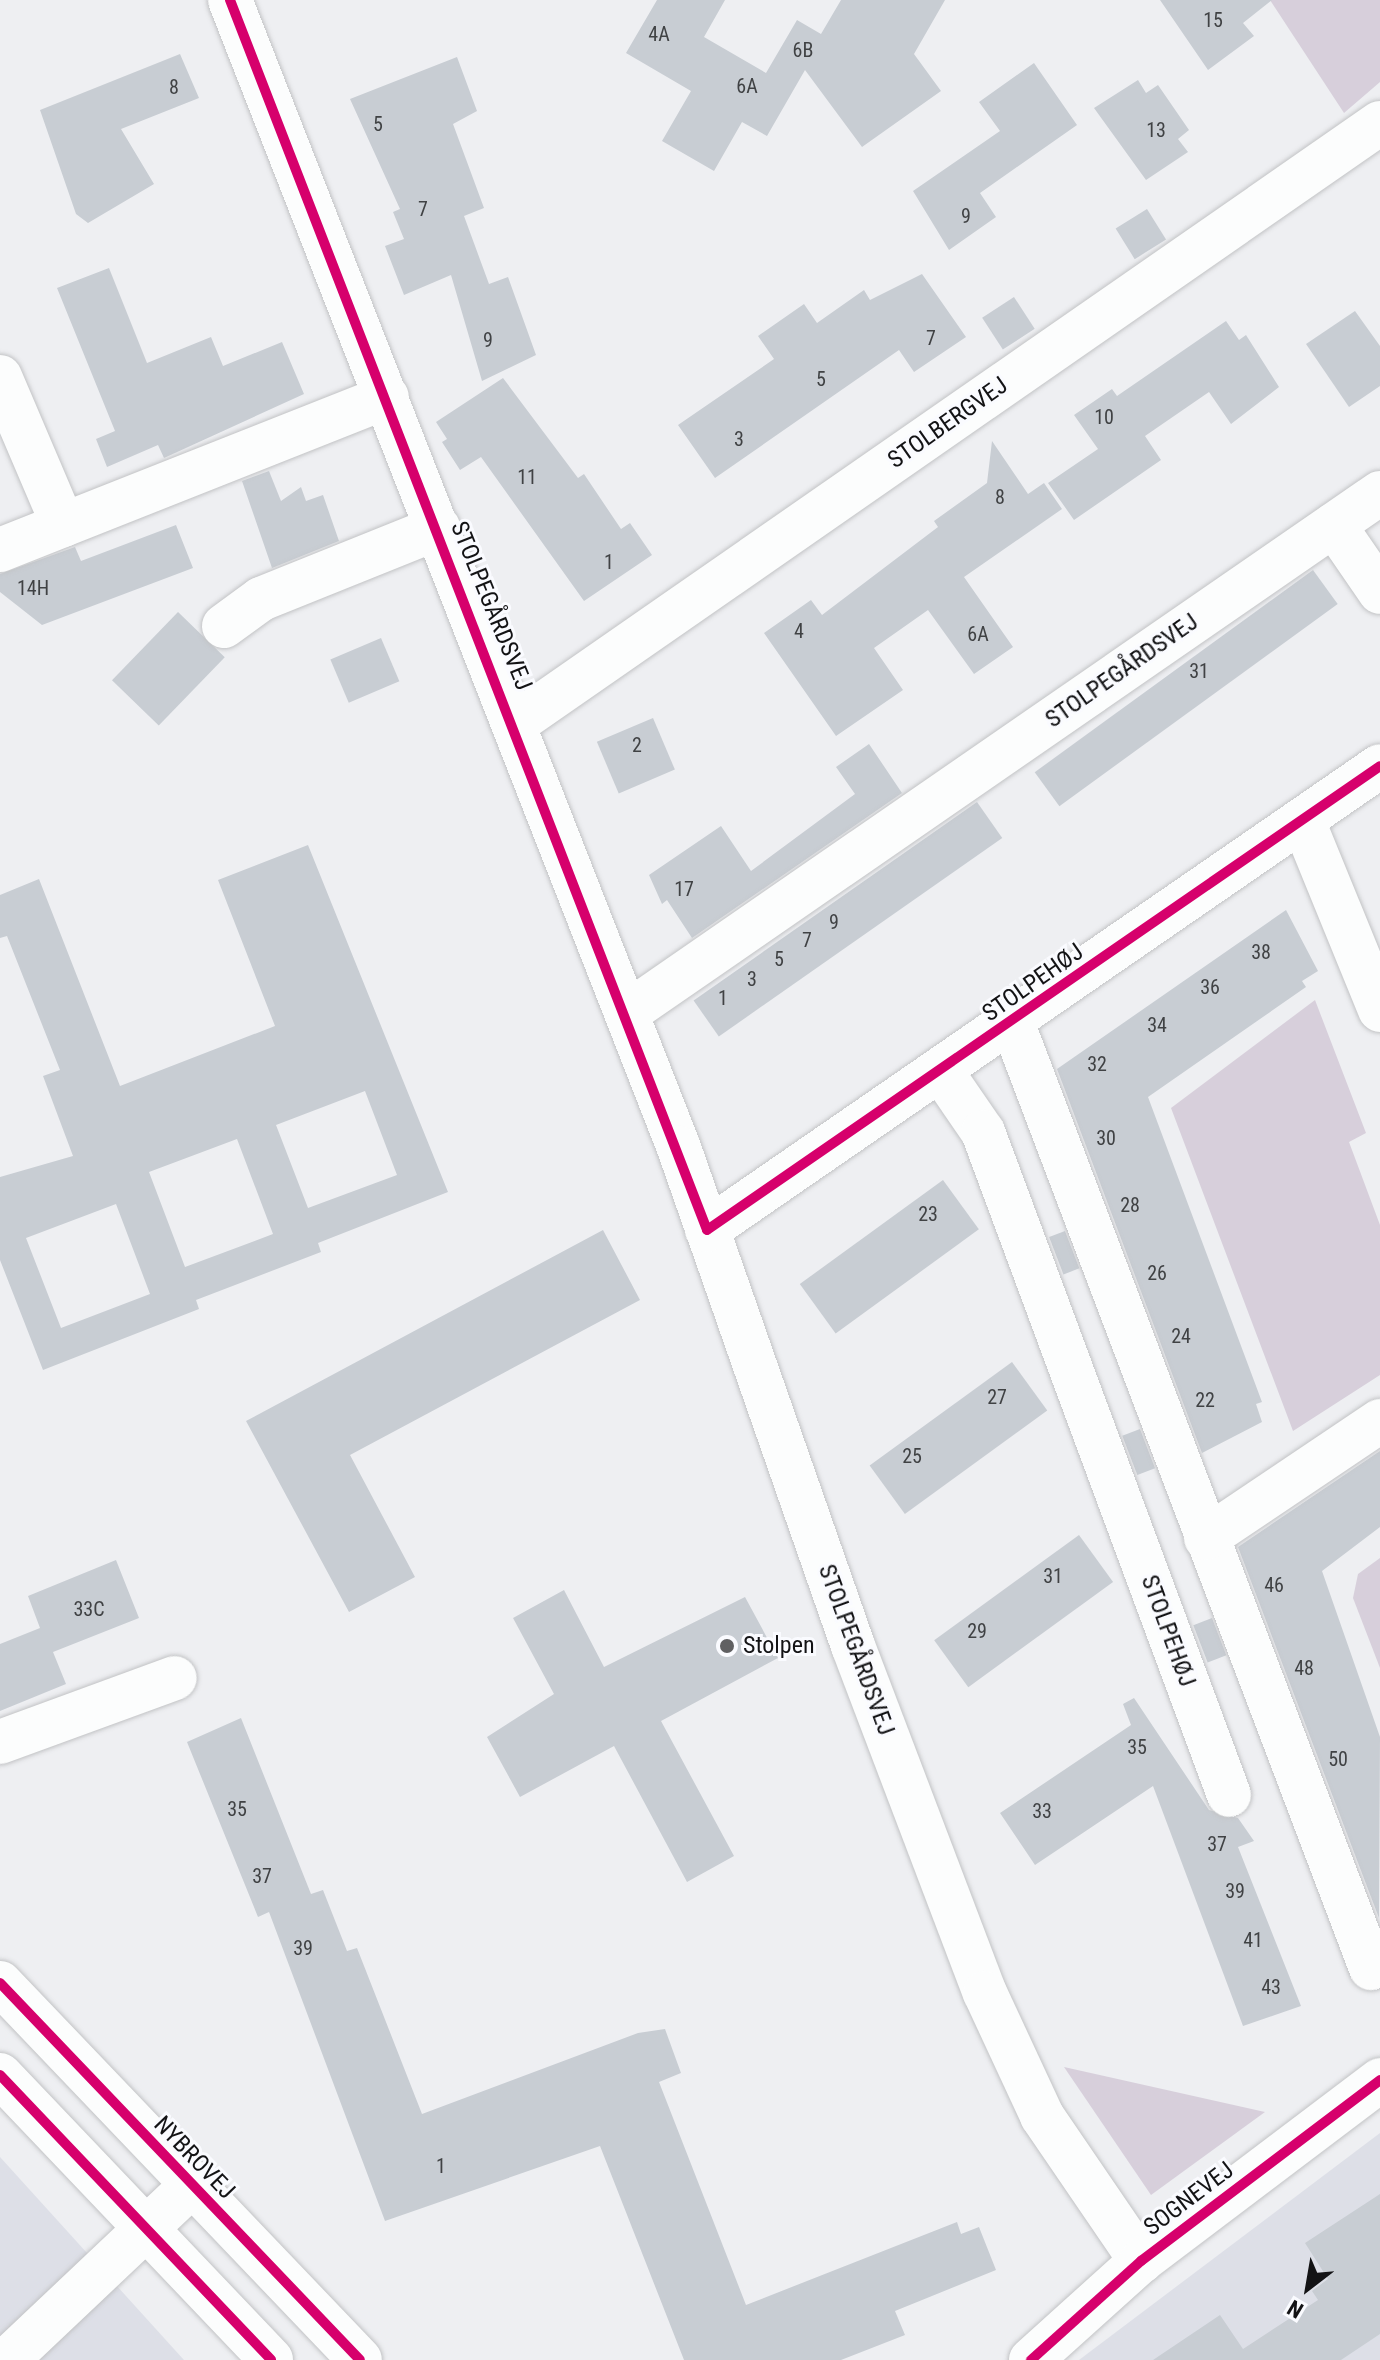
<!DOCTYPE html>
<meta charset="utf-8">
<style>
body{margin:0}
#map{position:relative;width:1380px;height:2360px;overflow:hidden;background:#eeeff2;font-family:"Roboto Condensed",sans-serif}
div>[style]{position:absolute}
.built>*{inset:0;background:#dddfe7}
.green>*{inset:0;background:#d7cfdb}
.building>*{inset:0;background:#c8cdd3;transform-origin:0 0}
.roads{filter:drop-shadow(0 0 2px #c2c3c5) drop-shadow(0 0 2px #c2c3c5)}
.minor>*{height:44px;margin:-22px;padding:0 22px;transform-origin:22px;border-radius:22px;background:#fcfdfd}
.cycleway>*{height:10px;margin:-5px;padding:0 5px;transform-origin:5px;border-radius:5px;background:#d6006c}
.dots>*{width:22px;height:22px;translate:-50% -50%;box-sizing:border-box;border:4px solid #fafbff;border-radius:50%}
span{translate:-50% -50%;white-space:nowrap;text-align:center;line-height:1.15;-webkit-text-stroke:6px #fafbff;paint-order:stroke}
.number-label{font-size:20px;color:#404244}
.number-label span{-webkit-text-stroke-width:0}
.street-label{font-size:24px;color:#131315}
.poi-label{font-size:24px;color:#131315}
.left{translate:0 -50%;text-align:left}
.north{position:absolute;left:1268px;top:2248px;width:80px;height:80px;-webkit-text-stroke:6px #fafbff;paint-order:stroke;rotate:211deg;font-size:22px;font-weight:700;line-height:32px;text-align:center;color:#131315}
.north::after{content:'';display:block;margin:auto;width:28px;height:36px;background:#131315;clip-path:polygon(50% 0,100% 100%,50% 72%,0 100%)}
</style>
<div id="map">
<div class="built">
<div style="clip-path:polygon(1380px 2133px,1380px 2360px,1079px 2360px)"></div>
<div style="clip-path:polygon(0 2157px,184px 2360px,0 2360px)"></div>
</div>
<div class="green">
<div style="clip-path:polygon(1270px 0,1380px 0,1380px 82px,1344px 113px)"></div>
<div style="clip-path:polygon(1315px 1000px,1366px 1133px,1349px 1142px,1380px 1225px,1380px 1375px,1293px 1431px,1171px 1108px)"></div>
<div style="clip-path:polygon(1380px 1558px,1380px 1668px,1353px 1598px,1358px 1574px)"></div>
<div style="clip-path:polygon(1064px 2067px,1265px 2112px,1151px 2195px)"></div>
</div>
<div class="building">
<div style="clip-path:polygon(657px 0,725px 0,704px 37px,766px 73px,797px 20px,821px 34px,841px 0,945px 0,914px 54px,941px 91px,862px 147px,805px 70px,767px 136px,742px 122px,714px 171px,662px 141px,691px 91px,626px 53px)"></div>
<div style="clip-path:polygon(1160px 0,1272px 0,1243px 23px,1254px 36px,1208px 70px)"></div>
<div style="clip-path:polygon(180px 54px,199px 98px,121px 129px,154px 184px,88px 223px,76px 214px,40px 110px)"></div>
<div style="clip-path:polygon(457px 57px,477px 111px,453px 124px,484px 208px,464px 216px,489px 284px,508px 277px,536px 355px,482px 381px,451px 275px,404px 295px,385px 246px,404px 239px,393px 212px,400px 209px,350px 99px)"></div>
<div style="clip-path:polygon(1034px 63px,1077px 125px,980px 193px,996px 217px,949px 250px,913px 191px,1000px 131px,979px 102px)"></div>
<div style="clip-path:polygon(1138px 80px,1146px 93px,1158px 85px,1189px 130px,1178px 139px,1188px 152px,1146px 180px,1094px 108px)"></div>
<div style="left:1147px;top:209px;width:36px;height:37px;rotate:58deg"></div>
<div style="clip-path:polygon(109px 268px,147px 363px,211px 337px,223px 366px,282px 342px,304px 394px,164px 458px,158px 445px,107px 467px,96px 439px,115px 431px,57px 288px)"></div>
<div style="clip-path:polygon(922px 274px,966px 337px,914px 372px,899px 350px,715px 478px,678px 425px,774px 359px,758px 336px,804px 304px,817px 323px,864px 290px,870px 300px)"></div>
<div style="left:1014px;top:297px;width:38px;height:38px;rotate:57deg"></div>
<div style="clip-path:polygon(1355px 311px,1380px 346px,1380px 386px,1349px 407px,1306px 344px)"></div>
<div style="clip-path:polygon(1226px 321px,1239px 340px,1246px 335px,1279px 387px,1231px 424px,1209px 392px,1145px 436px,1161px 460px,1074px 520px,1048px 483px,1098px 449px,1074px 415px,1112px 389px,1117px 396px)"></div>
<div style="clip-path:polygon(503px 378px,578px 478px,584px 474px,621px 529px,630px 523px,652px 555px,584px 601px,481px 457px,460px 470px,442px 442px,447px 439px,436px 422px)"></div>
<div style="clip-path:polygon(992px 441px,1028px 494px,1044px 483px,1062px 509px,964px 577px,1013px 647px,974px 674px,928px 610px,874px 648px,903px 690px,836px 736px,764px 633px,811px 600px,822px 615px,938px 527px,934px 521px,987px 483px)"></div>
<div style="clip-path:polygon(269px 471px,281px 501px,301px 487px,306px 501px,323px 495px,339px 541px,272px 568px,242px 481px)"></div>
<div style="clip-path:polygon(176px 525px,193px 568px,42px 625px,0 592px,0 574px,75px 547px,81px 561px)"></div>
<div style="left:1313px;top:570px;width:42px;height:344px;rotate:54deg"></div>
<div style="left:178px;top:612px;width:65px;height:95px;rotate:44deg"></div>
<div style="left:381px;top:638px;width:47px;height:55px;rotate:67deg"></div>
<div style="left:653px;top:718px;width:56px;height:61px;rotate:67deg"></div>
<div style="clip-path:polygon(869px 744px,902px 793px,692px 938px,667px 900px,662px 904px,649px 875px,721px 826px,751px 871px,855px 794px,836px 767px)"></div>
<div style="left:977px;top:802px;width:44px;height:346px;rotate:55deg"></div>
<div style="clip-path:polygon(evenodd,308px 845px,448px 1192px,318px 1243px,321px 1252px,196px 1300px,199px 1309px,43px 1370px,0 1260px,0 1177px,73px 1156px,43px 1076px,60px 1070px,7px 936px,0 938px,0 895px,39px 879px,120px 1086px,275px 1026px,218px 880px,308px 845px,365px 1091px,397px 1175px,308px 1208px,276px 1125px,365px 1091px,308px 845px,237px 1139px,273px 1234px,185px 1267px,149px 1172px,237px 1139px,308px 845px,116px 1204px,150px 1294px,61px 1328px,26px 1238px,116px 1204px)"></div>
<div style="clip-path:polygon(1286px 910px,1318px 971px,1302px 981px,1306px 987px,1148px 1097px,1262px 1402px,1256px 1404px,1262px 1422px,1202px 1453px,1057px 1069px)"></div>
<div style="left:943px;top:1180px;width:61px;height:177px;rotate:54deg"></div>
<div style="clip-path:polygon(603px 1230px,640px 1300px,350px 1455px,415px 1577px,349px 1612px,246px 1421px)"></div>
<div style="left:1065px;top:1231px;width:40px;height:17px;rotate:69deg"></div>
<div style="left:1012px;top:1362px;width:60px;height:176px;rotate:54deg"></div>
<div style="left:1140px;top:1429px;width:42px;height:19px;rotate:69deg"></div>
<div style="clip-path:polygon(1380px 1451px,1380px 1527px,1322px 1571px,1380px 1737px,1379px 1918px,1238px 1547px)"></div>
<div style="left:1079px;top:1535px;width:58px;height:179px;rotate:54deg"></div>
<div style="clip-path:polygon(116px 1560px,139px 1618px,53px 1652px,66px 1684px,0 1711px,0 1644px,40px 1628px,28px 1596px)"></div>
<div style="clip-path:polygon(564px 1590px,604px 1667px,745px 1597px,778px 1658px,661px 1721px,734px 1856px,687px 1882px,614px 1746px,520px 1797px,487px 1737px,554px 1694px,513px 1618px)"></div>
<div style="left:1212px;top:1618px;width:40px;height:20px;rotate:69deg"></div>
<div style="clip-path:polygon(1134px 1698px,1209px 1810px,1238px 1818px,1254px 1841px,1238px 1847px,1301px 2006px,1243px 2026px,1153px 1786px,1035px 1865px,1000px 1813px,1131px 1725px,1123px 1704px)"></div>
<div style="clip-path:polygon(241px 1718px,311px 1894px,323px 1890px,347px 1951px,357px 1948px,422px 2114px,638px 2033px,665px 2029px,681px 2073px,659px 2082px,746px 2305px,957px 2222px,961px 2234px,979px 2227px,996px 2270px,895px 2311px,905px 2335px,841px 2360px,684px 2360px,600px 2146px,385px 2221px,269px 1912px,258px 1917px,187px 1742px)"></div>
<div style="clip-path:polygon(1380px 2194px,1380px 2334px,1341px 2360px,1153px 2360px,1220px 2315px,1243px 2349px,1318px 2300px,1312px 2291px,1328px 2279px,1305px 2243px)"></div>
</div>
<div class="roads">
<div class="minor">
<div style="left:230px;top:0;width:1233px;rotate:68.64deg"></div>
<div style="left:679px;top:1148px;width:528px;rotate:70.74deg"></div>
<div style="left:853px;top:1646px;width:371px;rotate:69.2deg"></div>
<div style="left:985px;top:1993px;width:136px;rotate:65.1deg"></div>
<div style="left:1042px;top:2116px;width:176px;rotate:55.7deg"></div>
<div style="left:0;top:377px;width:161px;rotate:66.9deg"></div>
<div style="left:1334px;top:525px;width:81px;rotate:55.5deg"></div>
<div style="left:0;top:550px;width:416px;rotate:-21.6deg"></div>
<div style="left:224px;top:626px;width:46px;rotate:-36.1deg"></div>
<div style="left:261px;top:599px;width:191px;rotate:-21.9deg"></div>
<div style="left:516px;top:723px;width:1052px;rotate:-34.78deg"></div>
<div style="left:1303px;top:821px;width:204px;rotate:67.8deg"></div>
<div style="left:627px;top:1013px;width:915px;rotate:-34.63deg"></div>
<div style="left:1012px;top:1022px;width:1012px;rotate:69.22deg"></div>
<div style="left:941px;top:1071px;width:74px;rotate:55.5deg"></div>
<div style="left:983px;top:1132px;width:707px;rotate:69.64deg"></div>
<div style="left:707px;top:1230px;width:817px;rotate:-34.58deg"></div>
<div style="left:1206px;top:1538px;width:210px;rotate:-33.9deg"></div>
<div style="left:0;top:1742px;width:186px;rotate:-20.1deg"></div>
<div style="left:0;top:1983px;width:521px;rotate:46.32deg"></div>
<div style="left:0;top:2075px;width:393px;rotate:46.4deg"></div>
<div style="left:7px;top:2360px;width:255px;rotate:-43.4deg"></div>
<div style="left:1031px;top:2360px;width:148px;rotate:-42deg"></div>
<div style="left:1141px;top:2261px;width:300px;rotate:-37.1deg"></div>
</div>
</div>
<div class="cycleway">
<div style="left:230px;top:0;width:1319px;rotate:68.8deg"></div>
<div style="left:707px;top:1230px;width:817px;rotate:-34.58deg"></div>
<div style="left:0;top:1983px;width:521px;rotate:46.32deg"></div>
<div style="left:0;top:2075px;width:393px;rotate:46.4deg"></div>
<div style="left:1031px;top:2360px;width:148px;rotate:-42deg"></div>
<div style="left:1141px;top:2261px;width:300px;rotate:-37.1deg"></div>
</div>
<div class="dots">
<div style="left:727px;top:1646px;background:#606062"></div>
</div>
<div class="number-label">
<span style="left:1213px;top:20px">15</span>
<span style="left:659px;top:34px">4A</span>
<span style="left:803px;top:50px">6B</span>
<span style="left:747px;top:86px">6A</span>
<span style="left:174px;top:87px">8</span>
<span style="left:378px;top:124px">5</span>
<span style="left:1156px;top:130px">13</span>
<span style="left:423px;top:209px">7</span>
<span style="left:966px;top:216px">9</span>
<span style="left:931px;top:338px">7</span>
<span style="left:488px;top:340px">9</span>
<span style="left:821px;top:379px">5</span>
<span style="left:1104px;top:417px">10</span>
<span style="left:739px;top:439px">3</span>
<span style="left:527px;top:477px">11</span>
<span style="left:1000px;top:497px">8</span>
<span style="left:609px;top:562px">1</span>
<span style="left:33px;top:588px">14H</span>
<span style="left:799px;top:631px">4</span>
<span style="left:978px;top:634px">6A</span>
<span style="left:1199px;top:671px">31</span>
<span style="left:637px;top:745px">2</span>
<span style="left:684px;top:889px">17</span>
<span style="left:834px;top:922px">9</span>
<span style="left:807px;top:940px">7</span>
<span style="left:1261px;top:952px">38</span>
<span style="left:779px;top:959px">5</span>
<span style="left:752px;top:979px">3</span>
<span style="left:1210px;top:987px">36</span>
<span style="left:723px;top:998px">1</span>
<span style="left:1157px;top:1025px">34</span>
<span style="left:1097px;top:1064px">32</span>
<span style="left:1106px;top:1138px">30</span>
<span style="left:1130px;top:1205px">28</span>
<span style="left:928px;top:1214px">23</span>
<span style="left:1157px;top:1273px">26</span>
<span style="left:1181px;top:1336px">24</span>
<span style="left:997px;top:1397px">27</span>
<span style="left:1205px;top:1400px">22</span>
<span style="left:912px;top:1456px">25</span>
<span style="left:1053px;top:1576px">31</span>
<span style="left:1274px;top:1585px">46</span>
<span style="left:89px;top:1609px">33C</span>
<span style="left:977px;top:1631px">29</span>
<span style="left:1304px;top:1668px">48</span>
<span style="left:1137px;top:1747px">35</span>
<span style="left:1338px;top:1759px">50</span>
<span style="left:237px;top:1809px">35</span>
<span style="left:1042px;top:1811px">33</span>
<span style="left:1217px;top:1844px">37</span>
<span style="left:262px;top:1876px">37</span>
<span style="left:1235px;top:1891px">39</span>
<span style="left:1253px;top:1940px">41</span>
<span style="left:303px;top:1948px">39</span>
<span style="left:1271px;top:1987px">43</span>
<span style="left:441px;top:2166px">1</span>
</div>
<div class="street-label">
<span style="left:948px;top:423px;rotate:-35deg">STOLBERGVEJ</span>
<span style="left:491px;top:606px;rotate:68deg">STOLPEGÅRDSVEJ</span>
<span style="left:1122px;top:671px;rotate:-35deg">STOLPEGÅRDSVEJ</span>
<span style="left:1033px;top:983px;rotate:-35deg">STOLPEHØJ</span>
<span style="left:1168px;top:1631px;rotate:70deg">STOLPEHØJ</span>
<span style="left:856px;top:1650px;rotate:70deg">STOLPEGÅRDSVEJ</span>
<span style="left:194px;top:2158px;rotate:46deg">NYBROVEJ</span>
<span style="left:1189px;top:2199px;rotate:-37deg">SOGNEVEJ</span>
</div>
<div class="poi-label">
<span class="left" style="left:743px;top:1646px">Stolpen</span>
</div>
<div class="north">N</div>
</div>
